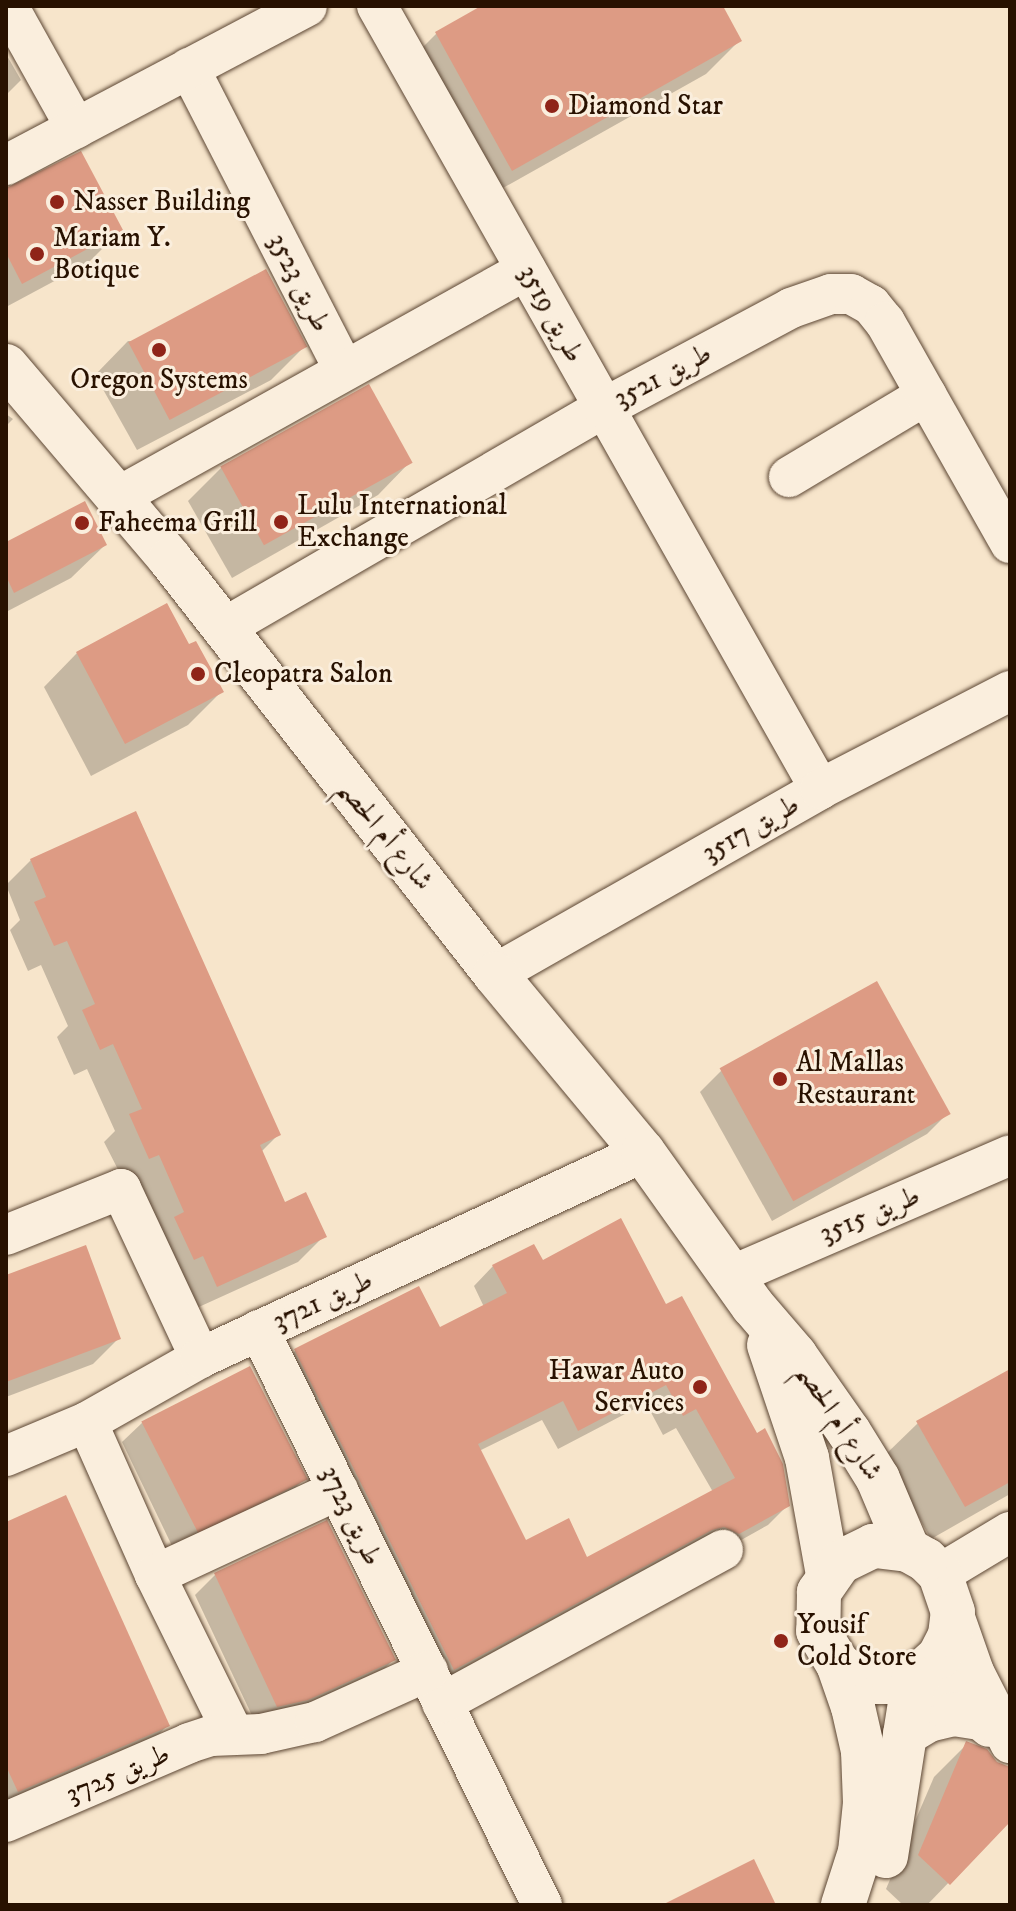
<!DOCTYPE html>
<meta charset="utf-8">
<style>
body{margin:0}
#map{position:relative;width:1016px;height:1911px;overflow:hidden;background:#f7e5cb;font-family:"IM FELL DW Pica",Amiri,serif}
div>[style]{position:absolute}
.shadow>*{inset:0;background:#0003}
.building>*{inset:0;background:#dd9b84;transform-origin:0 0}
.roads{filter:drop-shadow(0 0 2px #5c4633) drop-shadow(0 0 2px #5c4633)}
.minor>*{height:40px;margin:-20px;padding:0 20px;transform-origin:20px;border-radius:20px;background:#faeedd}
.tertiary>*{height:44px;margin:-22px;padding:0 22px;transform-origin:22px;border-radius:22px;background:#faeedd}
.dots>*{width:22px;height:22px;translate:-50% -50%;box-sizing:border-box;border:4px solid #faeedd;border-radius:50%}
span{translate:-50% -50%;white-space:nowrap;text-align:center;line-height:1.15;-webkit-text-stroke:6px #faeedd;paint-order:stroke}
.poi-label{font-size:28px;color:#281100}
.left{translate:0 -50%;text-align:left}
.right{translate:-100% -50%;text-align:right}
.street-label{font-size:28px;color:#281100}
.frame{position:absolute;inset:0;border:8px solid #281100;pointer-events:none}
</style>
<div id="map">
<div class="shadow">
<div style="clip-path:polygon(485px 6px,721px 6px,740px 40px,706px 74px,478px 202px,403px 67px,436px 34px)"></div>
<div style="clip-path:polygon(6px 54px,21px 80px,6px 95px)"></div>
<div style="clip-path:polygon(6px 190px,121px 230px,88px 263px,6px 307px)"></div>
<div style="clip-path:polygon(128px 341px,304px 347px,271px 380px,137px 450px,95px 375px)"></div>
<div style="clip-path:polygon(6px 414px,13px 419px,6px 426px)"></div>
<div style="clip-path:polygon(411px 461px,378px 495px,232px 578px,188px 501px,221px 468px)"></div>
<div style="clip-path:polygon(6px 544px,105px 545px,71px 578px,6px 612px)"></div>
<div style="clip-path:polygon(188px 647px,221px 692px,188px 725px,91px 776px,44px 687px,77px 653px)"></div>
<div style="clip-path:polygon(31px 860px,278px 1135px,261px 1152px,284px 1204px,324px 1236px,298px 1262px,190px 1311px,104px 1142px,115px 1131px,87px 1069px,74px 1075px,57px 1037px,68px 1026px,41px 965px,28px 971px,10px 930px,20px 920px,6px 885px)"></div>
<div style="clip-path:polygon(721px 1071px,948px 1113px,927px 1134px,772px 1221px,700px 1092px)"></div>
<div style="clip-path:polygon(evenodd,493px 1266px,665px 1307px,788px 1505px,768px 1525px,718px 1553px,434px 1689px,276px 1370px,295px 1351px,439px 1330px,484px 1307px,474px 1286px,493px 1266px,646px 1403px,663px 1435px,676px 1428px,713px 1492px,587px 1559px,525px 1543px,479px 1451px,542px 1420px,558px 1449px,646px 1403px)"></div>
<div style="clip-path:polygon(6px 1277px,119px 1338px,93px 1364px,6px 1397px)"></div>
<div style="clip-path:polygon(1010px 1371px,1010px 1494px,931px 1539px,884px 1456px,918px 1423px)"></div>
<div style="clip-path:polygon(143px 1422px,304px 1479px,284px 1499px,174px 1550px,122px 1442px)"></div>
<div style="clip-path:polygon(6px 1525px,167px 1726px,141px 1752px,6px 1810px)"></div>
<div style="clip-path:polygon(216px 1574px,393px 1660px,373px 1680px,257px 1726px,195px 1595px)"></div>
<div style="clip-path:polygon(967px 1744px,1010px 1770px,1010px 1819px,927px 1905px,903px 1905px,886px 1889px,934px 1777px)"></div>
</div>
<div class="building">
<div style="clip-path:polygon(481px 6px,723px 6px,742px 41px,512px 171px,435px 32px)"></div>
<div style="clip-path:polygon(81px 151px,123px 230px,22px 284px,6px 253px,6px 188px)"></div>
<div style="left:266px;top:269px;width:88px;height:156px;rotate:62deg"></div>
<div style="left:369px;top:384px;width:90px;height:170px;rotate:61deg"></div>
<div style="clip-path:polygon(85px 501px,107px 545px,14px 593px,6px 576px,6px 542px)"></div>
<div style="clip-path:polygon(167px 603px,189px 644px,196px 641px,224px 692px,125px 744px,76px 652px)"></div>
<div style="clip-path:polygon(136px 811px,281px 1135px,260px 1145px,285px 1202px,306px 1192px,327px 1237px,217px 1287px,203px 1256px,194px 1260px,174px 1217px,184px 1212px,159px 1155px,149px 1159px,129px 1114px,142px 1109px,113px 1044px,100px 1050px,82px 1010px,95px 1004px,67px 941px,54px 946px,34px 902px,46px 897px,30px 859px)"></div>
<div style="left:877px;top:981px;width:152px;height:180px;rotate:61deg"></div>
<div style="clip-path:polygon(evenodd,621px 1218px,666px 1304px,682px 1296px,757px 1433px,765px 1428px,783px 1464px,790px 1506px,739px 1534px,724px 1527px,712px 1530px,454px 1670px,294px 1349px,419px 1286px,440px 1327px,507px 1293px,492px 1265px,534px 1244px,543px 1260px,621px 1218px,666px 1385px,683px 1416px,696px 1409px,735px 1478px,587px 1557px,569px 1518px,526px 1540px,478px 1444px,563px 1401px,578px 1431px,666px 1385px)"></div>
<div style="clip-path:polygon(86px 1245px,121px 1339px,6px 1382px,6px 1275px)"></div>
<div style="left:250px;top:1366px;width:127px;height:122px;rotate:63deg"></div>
<div style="clip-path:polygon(1010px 1369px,1010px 1482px,965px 1507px,916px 1421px)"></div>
<div style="clip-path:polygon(66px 1495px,170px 1726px,18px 1792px,6px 1766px,6px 1522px)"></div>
<div style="clip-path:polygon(327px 1520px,396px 1660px,308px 1700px,277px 1707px,214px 1573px)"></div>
<div style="clip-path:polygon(966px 1741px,987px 1749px,997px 1762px,1010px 1767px,1010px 1822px,950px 1885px,918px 1855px)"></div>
<div style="clip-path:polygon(754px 1859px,776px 1905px,662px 1905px)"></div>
</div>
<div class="roads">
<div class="minor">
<div style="left:8px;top:6px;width:140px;rotate:60.9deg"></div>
<div style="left:377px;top:6px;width:900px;rotate:60.5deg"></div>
<div style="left:189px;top:68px;width:339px;rotate:62.8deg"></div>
<div style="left:6px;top:165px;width:340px;rotate:-27.8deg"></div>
<div style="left:789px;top:477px;width:160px;rotate:-30.9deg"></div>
<div style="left:118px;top:497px;width:467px;rotate:-29.1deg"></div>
<div style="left:224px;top:628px;width:439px;rotate:-30.1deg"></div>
<div style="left:604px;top:408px;width:212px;rotate:-28.1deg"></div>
<div style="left:791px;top:308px;width:42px;rotate:-19.3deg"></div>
<div style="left:831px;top:294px;width:20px"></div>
<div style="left:851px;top:294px;width:23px;rotate:29deg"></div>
<div style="left:871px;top:305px;width:22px;rotate:51deg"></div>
<div style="left:885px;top:322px;width:254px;rotate:60.5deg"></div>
<div style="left:495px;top:974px;width:374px;rotate:-29.6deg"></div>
<div style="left:820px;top:789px;width:214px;rotate:-27.3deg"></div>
<div style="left:6px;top:1235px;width:124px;rotate:-21.8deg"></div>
<div style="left:121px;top:1189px;width:187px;rotate:64.9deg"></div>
<div style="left:731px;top:1276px;width:304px;rotate:-23.4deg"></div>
<div style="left:259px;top:1330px;width:641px;rotate:63.79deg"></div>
<div style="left:87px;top:1422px;width:167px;rotate:66deg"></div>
<div style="left:155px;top:1575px;width:176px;rotate:63.7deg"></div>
<div style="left:6px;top:1456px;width:88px;rotate:-22.8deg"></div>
<div style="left:87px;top:1422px;width:130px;rotate:-29.5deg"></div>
<div style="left:200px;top:1358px;width:489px;rotate:-24.9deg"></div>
<div style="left:940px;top:1574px;width:82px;rotate:-31deg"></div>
<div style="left:155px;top:1575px;width:202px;rotate:-24.9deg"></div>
<div style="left:953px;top:1612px;width:64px;rotate:70.7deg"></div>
<div style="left:974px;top:1672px;width:80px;rotate:63.1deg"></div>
<div style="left:921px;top:1673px;width:33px;rotate:31deg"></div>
<div style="left:949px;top:1690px;width:54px;rotate:42.8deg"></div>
<div style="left:442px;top:1703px;width:320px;rotate:-28.6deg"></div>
<div style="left:6px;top:1822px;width:199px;rotate:-23.3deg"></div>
<div style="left:189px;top:1743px;width:23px;rotate:-18deg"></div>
<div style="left:211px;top:1736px;width:50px;rotate:-2.3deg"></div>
<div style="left:261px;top:1734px;width:55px;rotate:-12.5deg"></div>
<div style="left:315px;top:1722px;width:124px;rotate:-24.3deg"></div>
</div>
<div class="tertiary">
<div style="left:6px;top:366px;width:253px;rotate:49.6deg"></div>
<div style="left:170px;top:559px;width:527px;rotate:51.93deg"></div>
<div style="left:495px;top:974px;width:231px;rotate:50.3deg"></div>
<div style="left:643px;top:1152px;width:189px;rotate:54.5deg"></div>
<div style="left:753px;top:1306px;width:65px;rotate:49.4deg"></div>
<div style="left:795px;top:1355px;width:94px;rotate:55deg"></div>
<div style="left:849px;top:1432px;width:55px;rotate:58.3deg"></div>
<div style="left:878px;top:1479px;width:77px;rotate:67.1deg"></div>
<div style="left:769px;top:1345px;width:119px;rotate:71.4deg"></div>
<div style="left:807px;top:1458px;width:119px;rotate:79.8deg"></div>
<div style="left:838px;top:1664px;width:20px;rotate:37deg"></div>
<div style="left:854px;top:1676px;width:20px;rotate:18deg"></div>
<div style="left:873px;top:1682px;width:21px"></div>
<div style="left:894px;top:1682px;width:28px;rotate:-18deg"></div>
<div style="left:921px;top:1673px;width:24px;rotate:-42deg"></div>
<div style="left:939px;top:1657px;width:25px;rotate:-63deg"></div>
<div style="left:950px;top:1635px;width:23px;rotate:-83deg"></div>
<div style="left:953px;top:1612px;width:40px;rotate:-108.9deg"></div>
<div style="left:940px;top:1574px;width:20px;rotate:-135deg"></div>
<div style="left:926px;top:1560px;width:21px;rotate:-151deg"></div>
<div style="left:908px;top:1550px;width:35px;rotate:-173deg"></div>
<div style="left:873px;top:1546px;width:37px;rotate:154deg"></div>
<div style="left:840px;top:1562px;width:37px;rotate:125deg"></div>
<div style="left:819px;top:1592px;width:39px;rotate:91deg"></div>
<div style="left:818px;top:1631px;width:39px;rotate:59deg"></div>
<div style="left:838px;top:1664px;width:46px;rotate:70.8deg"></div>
<div style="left:853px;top:1707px;width:45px;rotate:77.2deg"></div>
<div style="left:863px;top:1751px;width:52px;rotate:87.8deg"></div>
<div style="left:865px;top:1803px;width:49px;rotate:95.8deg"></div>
<div style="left:860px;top:1852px;width:56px;rotate:107.8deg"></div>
<div style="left:905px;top:1734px;width:27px;rotate:-31deg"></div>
<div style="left:928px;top:1720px;width:27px;rotate:-13deg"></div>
<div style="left:954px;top:1714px;width:26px;rotate:9deg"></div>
<div style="left:886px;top:1856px;width:181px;rotate:-81.1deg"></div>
</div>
</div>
<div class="dots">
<div style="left:552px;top:106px;background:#8f2418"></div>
<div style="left:57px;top:202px;background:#8f2418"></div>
<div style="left:37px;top:254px;background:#8f2418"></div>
<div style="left:159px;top:350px;background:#8f2418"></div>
<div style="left:281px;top:522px;background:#8f2418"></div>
<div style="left:82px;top:523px;background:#8f2418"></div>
<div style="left:198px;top:674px;background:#8f2418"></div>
<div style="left:780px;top:1079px;background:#8f2418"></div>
<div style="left:700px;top:1387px;background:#8f2418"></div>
<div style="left:781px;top:1641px;background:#8f2418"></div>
</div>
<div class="poi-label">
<span class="left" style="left:568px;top:106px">Diamond Star</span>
<span class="left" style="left:73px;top:202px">Nasser Building</span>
<span class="left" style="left:53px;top:254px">Mariam Y.<br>Botique</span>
<span style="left:159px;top:380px">Oregon Systems</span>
<span class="left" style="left:297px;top:522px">Lulu International<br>Exchange</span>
<span class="left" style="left:98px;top:523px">Faheema Grill</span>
<span class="left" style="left:214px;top:674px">Cleopatra Salon</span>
<span class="left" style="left:796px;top:1079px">Al Mallas<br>Restaurant</span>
<span class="right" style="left:684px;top:1387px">Hawar Auto<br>Services</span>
<span class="left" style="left:797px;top:1641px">Yousif<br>Cold Store</span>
</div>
<div class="street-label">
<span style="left:299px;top:283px;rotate:63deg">طريق 3523</span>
<span style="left:551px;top:314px;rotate:61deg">طريق 3519</span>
<span style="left:663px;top:376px;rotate:-28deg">طريق 3521</span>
<span style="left:751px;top:829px;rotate:-30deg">طريق 3517</span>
<span style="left:385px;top:835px;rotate:51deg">شارع أم الحصم</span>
<span style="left:870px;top:1215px;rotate:-23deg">طريق 3515</span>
<span style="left:323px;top:1301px;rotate:-25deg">طريق 3721</span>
<span style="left:839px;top:1422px;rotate:57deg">شارع أم الحصم</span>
<span style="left:351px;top:1516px;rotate:64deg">طريق 3723</span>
<span style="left:118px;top:1774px;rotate:-23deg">طريق 3725</span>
</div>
<div class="frame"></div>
</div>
